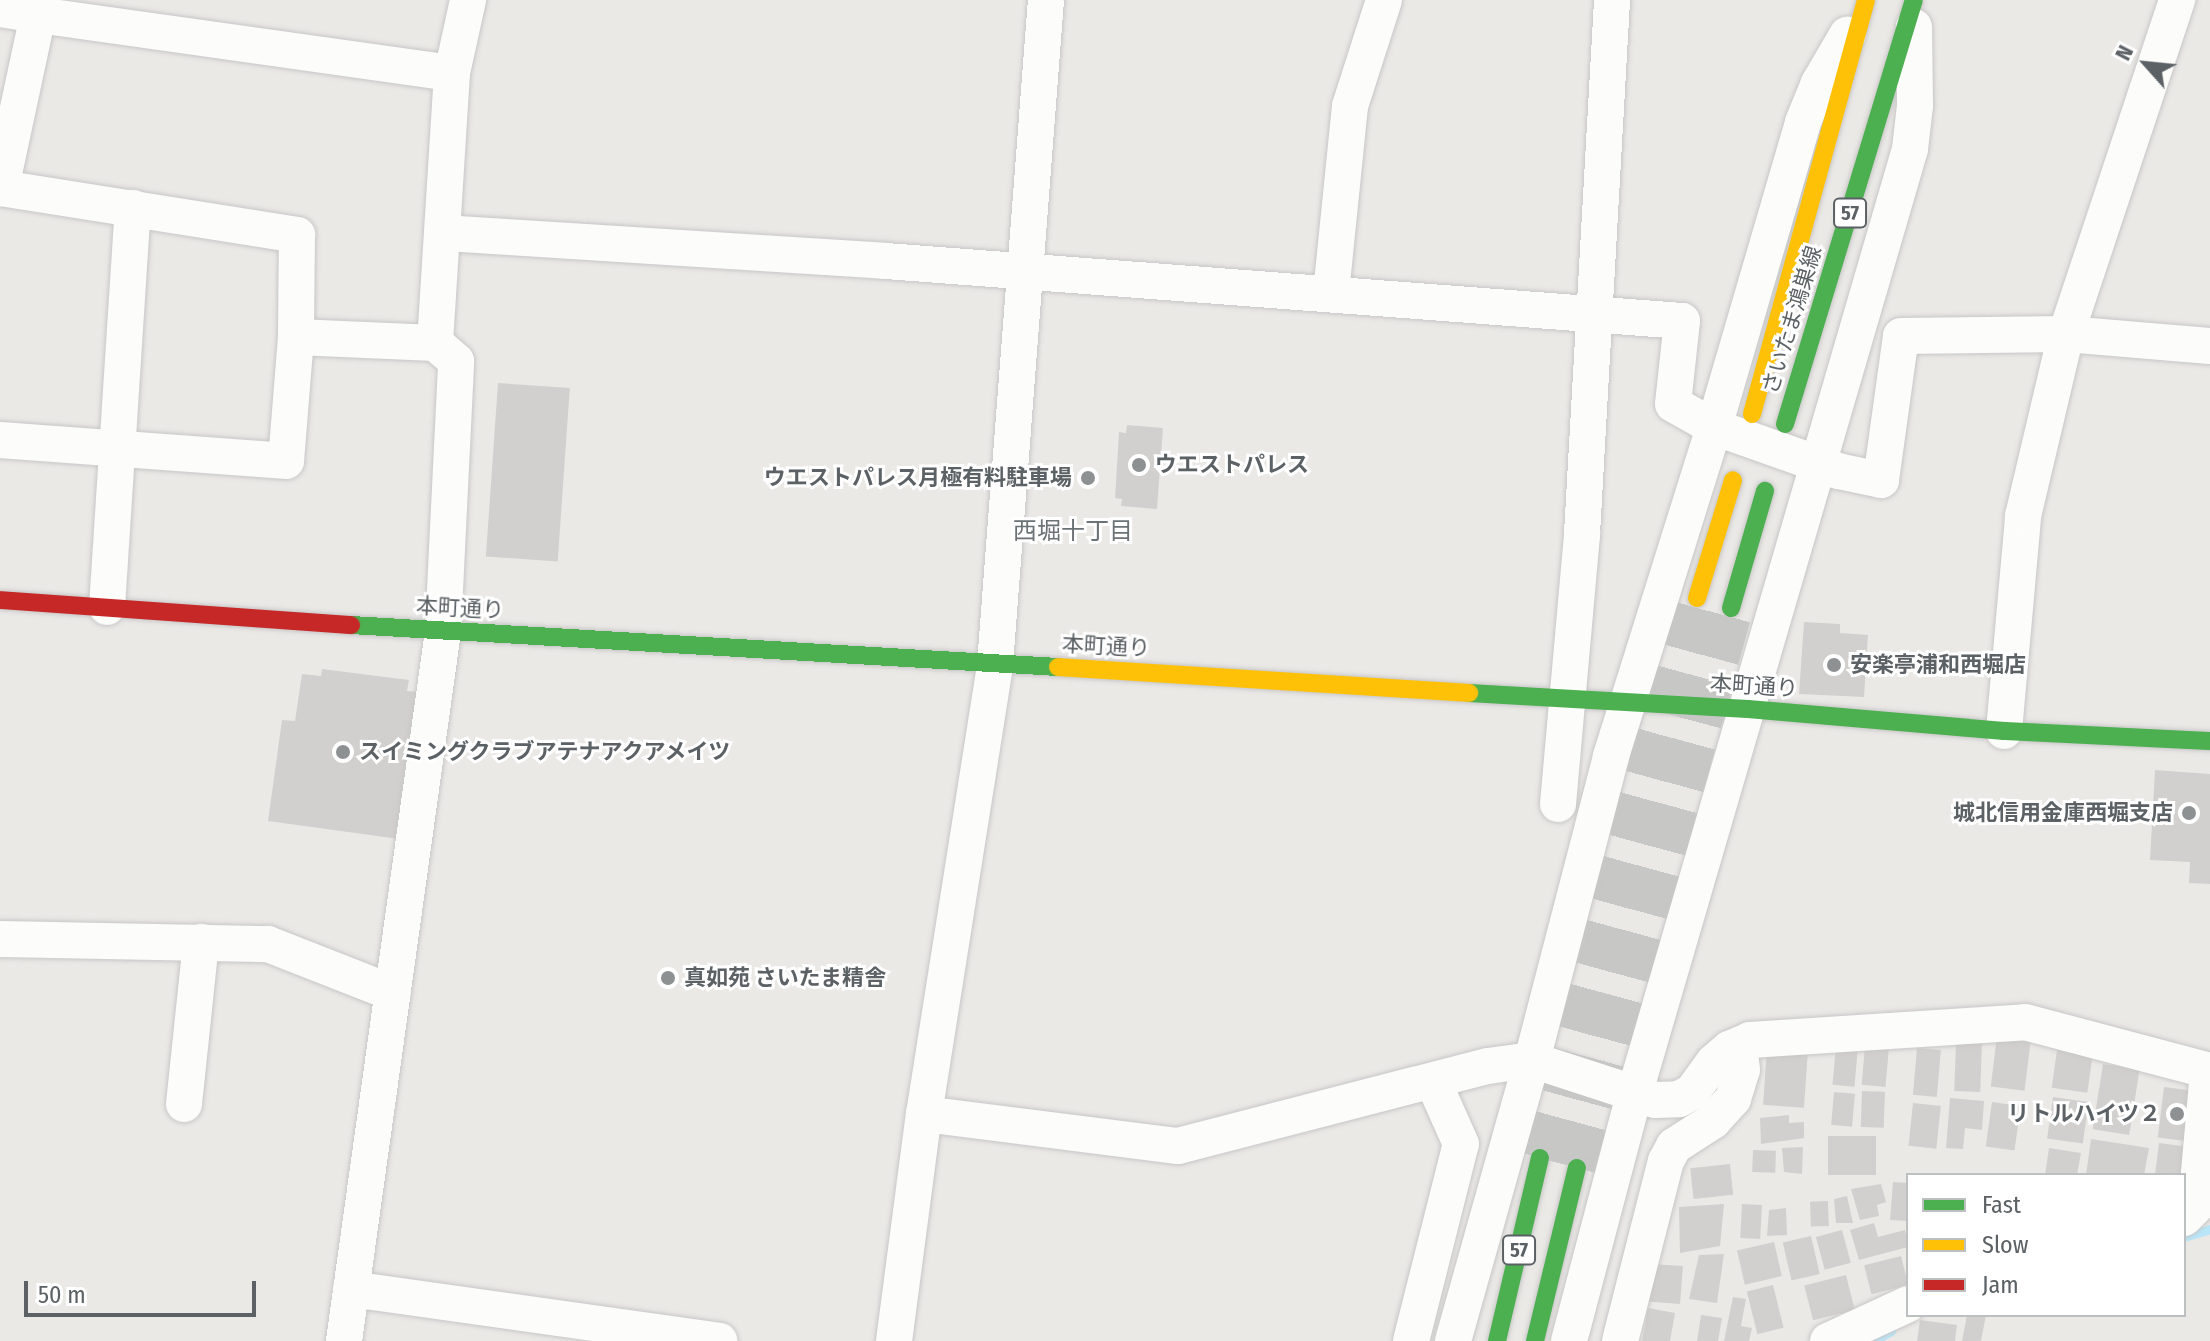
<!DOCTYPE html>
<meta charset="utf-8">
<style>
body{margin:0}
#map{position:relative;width:2210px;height:1341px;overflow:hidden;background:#ebe9e6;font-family:"Fira Sans Condensed","Noto Sans JP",sans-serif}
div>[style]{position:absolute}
.stream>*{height:9px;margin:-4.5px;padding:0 4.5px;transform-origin:4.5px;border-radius:4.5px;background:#b8e6f8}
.building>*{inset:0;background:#d2d0ce;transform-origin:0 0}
.primary-tunnel>*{height:44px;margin-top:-22px;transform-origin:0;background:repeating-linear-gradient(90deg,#c7c7c6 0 44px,transparent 0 66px)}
.roads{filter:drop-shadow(0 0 2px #c7c7c7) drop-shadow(0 0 2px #c7c7c7)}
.street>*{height:36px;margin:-18px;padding:0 18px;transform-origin:18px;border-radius:18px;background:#fcfcfb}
.fast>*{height:18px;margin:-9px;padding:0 9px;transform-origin:9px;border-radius:9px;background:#4caf50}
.slow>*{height:18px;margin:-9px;padding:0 9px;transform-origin:9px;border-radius:9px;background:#ffc107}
.jam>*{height:18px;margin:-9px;padding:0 9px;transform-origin:9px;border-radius:9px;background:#c62828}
.dots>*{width:22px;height:22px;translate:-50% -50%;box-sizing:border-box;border:4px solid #fff;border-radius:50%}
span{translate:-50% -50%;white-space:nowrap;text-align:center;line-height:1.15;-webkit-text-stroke:6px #fff;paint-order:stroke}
.shield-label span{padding:2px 6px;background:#fff;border:2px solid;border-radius:6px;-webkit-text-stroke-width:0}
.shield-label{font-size:20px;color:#5b6164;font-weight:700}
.street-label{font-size:22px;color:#5b6164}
.poi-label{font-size:22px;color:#5b6164;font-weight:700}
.left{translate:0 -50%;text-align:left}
.right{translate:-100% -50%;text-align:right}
.neighbourhood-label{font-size:24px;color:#6c7376}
.legend{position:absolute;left:1906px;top:1173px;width:280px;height:144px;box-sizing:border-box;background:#fff;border:2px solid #bdc0c1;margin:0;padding:10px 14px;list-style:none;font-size:24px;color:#5b6164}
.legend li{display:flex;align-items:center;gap:16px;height:40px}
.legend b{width:40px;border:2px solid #bdc0c1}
.north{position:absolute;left:2106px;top:24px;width:80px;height:80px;-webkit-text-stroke:6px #fff;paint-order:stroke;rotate:297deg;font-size:22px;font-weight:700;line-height:32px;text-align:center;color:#5b6164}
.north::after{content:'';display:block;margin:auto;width:28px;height:36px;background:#5b6164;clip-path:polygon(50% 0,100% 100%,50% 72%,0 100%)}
.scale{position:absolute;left:24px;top:1281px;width:232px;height:36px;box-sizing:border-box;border:4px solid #5b6164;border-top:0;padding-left:10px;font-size:24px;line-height:28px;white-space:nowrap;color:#5b6164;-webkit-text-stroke:6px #fff;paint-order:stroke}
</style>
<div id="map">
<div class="stream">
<div style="left:2184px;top:1237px;width:27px;rotate:-17deg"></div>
<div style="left:1873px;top:1341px;width:21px;rotate:-29deg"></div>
</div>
<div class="building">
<div style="left:498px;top:383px;width:72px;height:174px;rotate:4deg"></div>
<div style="clip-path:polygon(1127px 425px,1163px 428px,1157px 509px,1121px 506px,1122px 499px,1115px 498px,1119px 432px,1126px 433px)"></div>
<div style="clip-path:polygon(1804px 622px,1840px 624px,1840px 633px,1868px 635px,1864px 697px,1799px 694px)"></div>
<div style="clip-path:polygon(322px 669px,409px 680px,407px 691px,419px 692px,399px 839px,268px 821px,282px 720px,295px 721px,302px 674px,321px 676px)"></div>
<div style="clip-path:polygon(2155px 770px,2210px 774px,2210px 884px,2189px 883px,2190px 862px,2150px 860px)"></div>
<div style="left:1997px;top:1036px;width:34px;height:51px;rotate:7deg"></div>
<div style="left:1956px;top:1042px;width:26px;height:49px;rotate:2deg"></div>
<div style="left:1836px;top:1045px;width:22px;height:40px;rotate:5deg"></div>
<div style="left:1865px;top:1046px;width:24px;height:39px;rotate:5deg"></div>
<div style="left:1917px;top:1048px;width:24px;height:47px;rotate:5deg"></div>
<div style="left:1767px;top:1049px;width:41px;height:56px;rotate:4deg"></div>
<div style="left:2057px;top:1050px;width:36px;height:38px;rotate:8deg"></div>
<div style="left:2103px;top:1064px;width:37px;height:66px;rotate:9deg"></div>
<div style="left:2164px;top:1087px;width:32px;height:51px;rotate:7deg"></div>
<div style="left:1862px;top:1091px;width:23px;height:36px;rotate:2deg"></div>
<div style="left:1834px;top:1092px;width:21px;height:33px;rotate:5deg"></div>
<div style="left:2053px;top:1097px;width:36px;height:42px;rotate:8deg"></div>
<div style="clip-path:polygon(1950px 1098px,1984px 1101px,1982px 1130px,1965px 1128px,1963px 1149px,1946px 1148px)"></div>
<div style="left:1992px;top:1102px;width:29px;height:45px;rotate:8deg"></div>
<div style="left:1913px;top:1103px;width:28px;height:43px;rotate:6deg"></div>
<div style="clip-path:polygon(1789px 1115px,1789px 1123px,1804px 1122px,1804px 1138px,1761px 1144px,1760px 1118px)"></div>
<div style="left:1828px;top:1136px;width:48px;height:39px"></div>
<div style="clip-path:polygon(2091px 1139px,2149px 1148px,2144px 1175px,2086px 1175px)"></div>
<div style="clip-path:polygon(2159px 1143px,2190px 1147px,2184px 1175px,2155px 1175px)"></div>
<div style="clip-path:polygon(1803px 1147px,1802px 1174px,1784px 1172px,1782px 1148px)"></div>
<div style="clip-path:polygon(2049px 1148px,2081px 1153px,2077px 1175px,2045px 1175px)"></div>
<div style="left:1753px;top:1150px;width:23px;height:22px;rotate:2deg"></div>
<div style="left:1730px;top:1164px;width:31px;height:40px;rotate:84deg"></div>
<div style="clip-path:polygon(1893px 1182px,1908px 1183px,1908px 1221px,1890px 1220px)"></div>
<div style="clip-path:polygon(1881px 1184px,1886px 1202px,1877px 1205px,1879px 1216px,1860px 1220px,1851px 1189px)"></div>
<div style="clip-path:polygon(1847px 1196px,1853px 1223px,1836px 1223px,1834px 1199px)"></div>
<div style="left:1828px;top:1201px;width:25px;height:18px;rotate:88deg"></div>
<div style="clip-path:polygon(1724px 1204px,1720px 1246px,1680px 1253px,1679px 1207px)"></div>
<div style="left:1742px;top:1204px;width:20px;height:34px;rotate:3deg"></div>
<div style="clip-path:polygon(1786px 1208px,1787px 1235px,1767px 1236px,1769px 1210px)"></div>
<div style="clip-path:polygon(1874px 1223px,1878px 1237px,1905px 1230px,1908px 1247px,1859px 1260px,1850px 1230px)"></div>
<div style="left:1842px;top:1230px;width:34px;height:27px;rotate:75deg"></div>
<div style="left:1811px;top:1236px;width:39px;height:29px;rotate:77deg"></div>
<div style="left:1774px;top:1242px;width:35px;height:38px;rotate:77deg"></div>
<div style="clip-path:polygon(1724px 1254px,1717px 1303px,1689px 1299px,1699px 1255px)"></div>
<div style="left:1901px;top:1256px;width:30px;height:38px;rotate:76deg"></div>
<div style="clip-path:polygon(1651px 1264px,1683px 1266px,1680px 1304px,1641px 1301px)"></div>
<div style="left:1846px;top:1275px;width:36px;height:43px;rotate:76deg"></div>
<div style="left:1773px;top:1285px;width:44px;height:27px;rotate:76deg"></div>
<div style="clip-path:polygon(1733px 1297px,1746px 1299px,1741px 1326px,1752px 1328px,1749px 1341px,1724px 1341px)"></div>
<div style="clip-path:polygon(1648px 1308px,1675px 1313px,1670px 1341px,1642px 1341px)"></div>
<div style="clip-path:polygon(1701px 1315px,1722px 1318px,1718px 1341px,1697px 1341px)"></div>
<div style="clip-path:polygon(1967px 1315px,1986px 1315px,1981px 1341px,1962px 1341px)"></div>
<div style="clip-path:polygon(1920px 1320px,1957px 1325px,1955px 1341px,1917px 1341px)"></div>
</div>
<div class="primary-tunnel">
<div style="left:1540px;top:1158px;width:582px;rotate:-74.34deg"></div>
<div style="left:1577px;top:1168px;width:581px;rotate:-74.62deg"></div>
</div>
<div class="roads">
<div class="street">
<div style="left:41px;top:0;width:15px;rotate:101deg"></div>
<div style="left:38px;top:15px;width:418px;rotate:8deg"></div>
<div style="left:0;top:9px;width:38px;rotate:9deg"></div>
<div style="left:38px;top:15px;width:177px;rotate:102.1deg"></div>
<div style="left:1px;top:188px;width:300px;rotate:9deg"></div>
<div style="left:297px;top:235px;width:102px;rotate:90.6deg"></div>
<div style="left:296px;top:337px;width:124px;rotate:94.6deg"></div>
<div style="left:286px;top:461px;width:287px;rotate:-175.8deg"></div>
<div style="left:444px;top:233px;width:443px;rotate:3.6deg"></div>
<div style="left:886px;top:261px;width:798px;rotate:4.31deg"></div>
<div style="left:1682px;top:321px;width:83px;rotate:96.2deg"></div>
<div style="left:1673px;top:404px;width:47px;rotate:29.3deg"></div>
<div style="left:1714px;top:427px;width:132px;rotate:19.5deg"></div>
<div style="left:1838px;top:471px;width:44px;rotate:11.8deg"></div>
<div style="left:1881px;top:480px;width:145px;rotate:-82.1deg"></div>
<div style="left:1901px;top:336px;width:165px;rotate:-0.7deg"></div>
<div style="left:2066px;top:334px;width:144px;rotate:4.8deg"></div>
<div style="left:1331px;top:293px;width:188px;rotate:-84.2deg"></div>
<div style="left:1350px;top:106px;width:111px;rotate:-72.2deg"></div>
<div style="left:296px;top:337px;width:139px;rotate:2.5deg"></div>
<div style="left:107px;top:607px;width:400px;rotate:-86.3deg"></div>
<div style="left:2004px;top:731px;width:216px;rotate:-84.9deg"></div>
<div style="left:2023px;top:516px;width:187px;rotate:-76.7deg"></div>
<div style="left:2066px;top:334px;width:352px;rotate:-71.6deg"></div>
<div style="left:1558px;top:804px;width:271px;rotate:-84.9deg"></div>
<div style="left:1582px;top:534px;width:535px;rotate:-86.78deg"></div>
<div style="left:0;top:939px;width:268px;rotate:1.1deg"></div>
<div style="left:268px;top:944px;width:134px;rotate:21.4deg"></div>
<div style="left:184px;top:1104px;width:163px;rotate:-84deg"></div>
<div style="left:924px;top:1114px;width:256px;rotate:7.2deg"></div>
<div style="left:1178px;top:1146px;width:320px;rotate:-14.5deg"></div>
<div style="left:1488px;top:1066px;width:44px;rotate:-7.8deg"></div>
<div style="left:1532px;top:1060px;width:129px;rotate:18deg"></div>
<div style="left:1655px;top:1100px;width:24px;rotate:-2deg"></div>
<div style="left:1679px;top:1099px;width:15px;rotate:-28deg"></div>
<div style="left:1692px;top:1092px;width:37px;rotate:-54deg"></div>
<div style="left:1714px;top:1062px;width:20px;rotate:-41deg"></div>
<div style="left:1729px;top:1049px;width:23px;rotate:-23deg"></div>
<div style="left:1750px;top:1040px;width:276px;rotate:-3.7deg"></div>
<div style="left:2025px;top:1022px;width:191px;rotate:14.8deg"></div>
<div style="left:2184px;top:1218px;width:17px;rotate:-45deg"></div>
<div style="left:2196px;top:1206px;width:136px;rotate:-84.9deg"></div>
<div style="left:351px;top:1289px;width:372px;rotate:8deg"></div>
<div style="left:344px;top:1341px;width:717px;rotate:-82.06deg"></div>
<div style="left:443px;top:631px;width:270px;rotate:-87.2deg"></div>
<div style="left:456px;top:361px;width:28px;rotate:-139deg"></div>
<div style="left:435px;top:343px;width:271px;rotate:-86.4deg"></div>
<div style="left:452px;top:73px;width:75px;rotate:-77.6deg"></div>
<div style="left:894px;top:1341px;width:229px;rotate:-82.5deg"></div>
<div style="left:924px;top:1114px;width:456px;rotate:-81deg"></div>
<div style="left:995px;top:664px;width:666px;rotate:-85.61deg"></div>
<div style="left:1411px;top:1341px;width:203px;rotate:-75.8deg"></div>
<div style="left:1461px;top:1144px;width:69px;rotate:-114deg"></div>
<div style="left:1453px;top:1341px;width:292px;rotate:-74.3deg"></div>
<div style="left:1532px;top:1060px;width:314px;rotate:-75.4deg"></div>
<div style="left:1611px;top:756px;width:345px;rotate:-72.6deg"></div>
<div style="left:1714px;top:427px;width:318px;rotate:-73.7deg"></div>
<div style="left:1803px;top:122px;width:42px;rotate:-67.7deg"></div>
<div style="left:1819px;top:83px;width:56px;rotate:-59.7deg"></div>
<div style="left:1569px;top:1341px;width:258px;rotate:-75.2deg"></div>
<div style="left:1635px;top:1092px;width:982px;rotate:-73.74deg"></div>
<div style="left:1910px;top:149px;width:43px;rotate:-83.4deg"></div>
<div style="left:1915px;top:106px;width:79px;rotate:-90.7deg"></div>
<div style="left:1620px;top:1341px;width:186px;rotate:-75.7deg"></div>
<div style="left:1666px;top:1161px;width:17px;rotate:-62deg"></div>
<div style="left:1674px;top:1146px;width:46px;rotate:-32.7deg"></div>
<div style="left:1713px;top:1121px;width:30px;rotate:-48deg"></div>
<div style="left:1733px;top:1099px;width:30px;rotate:-73deg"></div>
<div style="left:1742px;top:1070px;width:25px;rotate:-97deg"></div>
<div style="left:1828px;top:1341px;width:88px;rotate:-24.8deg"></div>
</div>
<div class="fast">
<div style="left:1785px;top:424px;width:443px;rotate:-73.1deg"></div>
<div style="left:1731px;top:608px;width:122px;rotate:-73.8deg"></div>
<div style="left:351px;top:625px;width:708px;rotate:3.4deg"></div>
<div style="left:1469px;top:693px;width:279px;rotate:3.3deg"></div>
<div style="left:1748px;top:709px;width:257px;rotate:4.9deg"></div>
<div style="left:2004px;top:731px;width:206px;rotate:2.8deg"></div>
<div style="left:1497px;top:1341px;width:188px;rotate:-76.8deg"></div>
<div style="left:1535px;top:1341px;width:178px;rotate:-76.4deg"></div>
</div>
<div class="slow">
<div style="left:1752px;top:414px;width:429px;rotate:-74.6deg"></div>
<div style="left:1697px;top:598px;width:123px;rotate:-73deg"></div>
<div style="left:1058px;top:667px;width:412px;rotate:3.6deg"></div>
</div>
<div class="jam">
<div style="left:0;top:600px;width:352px;rotate:4.1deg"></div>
</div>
</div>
<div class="dots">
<div style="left:1139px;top:465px;background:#8d9192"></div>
<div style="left:1088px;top:478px;background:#8d9192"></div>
<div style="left:1834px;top:665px;background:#8d9192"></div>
<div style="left:343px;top:752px;background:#8d9192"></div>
<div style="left:2189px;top:813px;background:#8d9192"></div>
<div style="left:668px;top:978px;background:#8d9192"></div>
<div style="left:2177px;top:1114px;background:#8d9192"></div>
</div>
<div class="shield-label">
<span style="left:1850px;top:213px">57</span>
<span style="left:1519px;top:1250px">57</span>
</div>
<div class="street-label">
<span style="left:1792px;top:320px;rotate:-73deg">さいたま鴻巣線</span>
<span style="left:460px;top:608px;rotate:3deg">本町通り</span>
<span style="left:1106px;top:646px;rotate:3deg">本町通り</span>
<span style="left:1754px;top:686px;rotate:4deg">本町通り</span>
</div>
<div class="poi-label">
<span class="left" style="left:1155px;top:465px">ウエストパレス</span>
<span class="right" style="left:1072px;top:478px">ウエストパレス月極有料駐車場</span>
<span class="left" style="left:1850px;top:665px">安楽亭浦和西堀店</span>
<span class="left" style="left:359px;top:752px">スイミングクラブアテナアクアメイツ</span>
<span class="right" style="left:2173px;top:813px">城北信用金庫西堀支店</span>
<span class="left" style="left:684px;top:978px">真如苑 さいたま精舎</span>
<span class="right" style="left:2161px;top:1114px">リトルハイツ２</span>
</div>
<div class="neighbourhood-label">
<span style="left:1073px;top:532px">西堀十丁目</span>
</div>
<ul class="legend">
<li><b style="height:10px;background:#4caf50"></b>Fast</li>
<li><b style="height:10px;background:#ffc107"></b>Slow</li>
<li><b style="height:10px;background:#c62828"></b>Jam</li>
</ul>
<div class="north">N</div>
<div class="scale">50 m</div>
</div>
